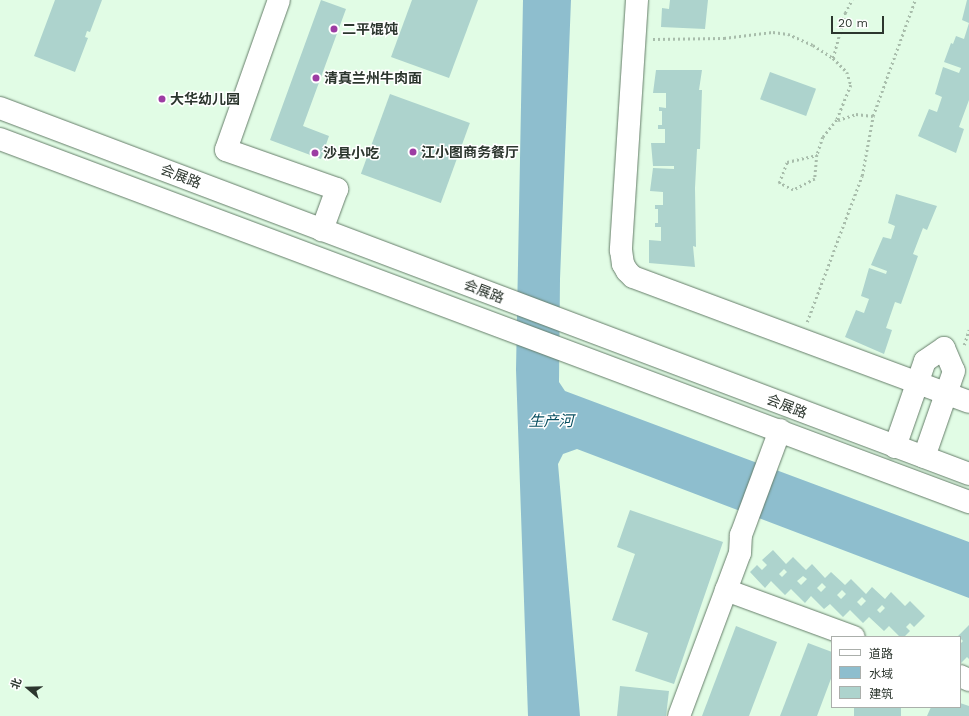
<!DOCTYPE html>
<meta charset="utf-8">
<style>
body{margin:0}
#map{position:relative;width:969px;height:716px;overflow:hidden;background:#e1fce5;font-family:"Work Sans","Noto Sans SC",sans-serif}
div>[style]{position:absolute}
.water>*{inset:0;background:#8ebece}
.building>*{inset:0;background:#add3cd;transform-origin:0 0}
.path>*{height:2.5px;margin-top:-1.25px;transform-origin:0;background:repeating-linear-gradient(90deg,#a8bdab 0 2px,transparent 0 5px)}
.roads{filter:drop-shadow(0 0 1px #657d69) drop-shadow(0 0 1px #657d69)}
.minor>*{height:22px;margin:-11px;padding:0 11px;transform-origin:11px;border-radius:11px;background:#fff}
.dots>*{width:11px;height:11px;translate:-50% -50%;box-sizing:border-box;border:2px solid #fff;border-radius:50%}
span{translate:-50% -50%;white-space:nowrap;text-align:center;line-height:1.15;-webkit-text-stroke:3px #fff;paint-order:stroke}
.poi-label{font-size:14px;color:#2c362e;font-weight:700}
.left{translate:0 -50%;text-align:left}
.street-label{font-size:14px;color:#2c362e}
.water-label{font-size:15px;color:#094f60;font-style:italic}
.legend{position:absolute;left:831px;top:636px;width:130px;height:72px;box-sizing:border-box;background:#fff;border:1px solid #abafab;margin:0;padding:5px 7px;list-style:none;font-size:12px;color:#2c362e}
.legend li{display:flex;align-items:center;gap:8px;height:20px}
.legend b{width:20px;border:1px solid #abafab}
.north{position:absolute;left:8px;top:668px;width:40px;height:40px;-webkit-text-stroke:3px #fff;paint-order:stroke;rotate:290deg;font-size:11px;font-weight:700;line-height:16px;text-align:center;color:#2c362e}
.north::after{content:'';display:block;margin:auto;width:14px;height:18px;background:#2c362e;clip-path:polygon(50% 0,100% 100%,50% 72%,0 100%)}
.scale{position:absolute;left:831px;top:16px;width:53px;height:18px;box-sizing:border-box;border:2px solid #2c362e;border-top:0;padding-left:5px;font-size:12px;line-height:14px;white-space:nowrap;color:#2c362e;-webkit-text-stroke:3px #fff;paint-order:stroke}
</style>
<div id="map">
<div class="water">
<div style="clip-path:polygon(523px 0,571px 0,560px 279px,559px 382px,565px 391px,969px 542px,969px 598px,577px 449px,563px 454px,558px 464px,580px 716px,528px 716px,516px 370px)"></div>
</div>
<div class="building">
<div style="clip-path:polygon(55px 0,102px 0,90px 32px,87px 31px,85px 37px,88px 38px,75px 72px,34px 56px)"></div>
<div style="clip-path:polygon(321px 0,346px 9px,303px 126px,329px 136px,321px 159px,270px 140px)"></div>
<div style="clip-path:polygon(412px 0,478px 0,449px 78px,391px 57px)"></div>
<div style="clip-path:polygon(670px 0,708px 0,705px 29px,661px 27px,662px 8px,669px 9px)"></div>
<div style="clip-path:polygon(967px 0,969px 0,969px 23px,962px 20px)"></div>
<div style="clip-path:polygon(969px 23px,969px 100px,959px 127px,964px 129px,956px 153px,918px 136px,929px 109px,937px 112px,942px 97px,935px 94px,943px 67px,959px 73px,961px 68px,944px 62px,951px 43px,953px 44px,956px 36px,964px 39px)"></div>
<div style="clip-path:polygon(656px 70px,702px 70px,699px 90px,702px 90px,700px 149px,697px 149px,695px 188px,696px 247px,693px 246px,695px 267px,649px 263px,649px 240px,661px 241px,661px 227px,655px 227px,655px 223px,658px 223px,658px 209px,655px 209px,655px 205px,663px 205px,663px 192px,650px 191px,653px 168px,674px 169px,674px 166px,653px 166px,651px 143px,665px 143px,665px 129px,658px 129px,658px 125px,662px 125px,662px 111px,659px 111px,659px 107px,666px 108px,666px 93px,653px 93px)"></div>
<div style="left:770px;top:72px;width:49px;height:29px;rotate:20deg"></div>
<div style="left:390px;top:94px;width:85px;height:85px;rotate:20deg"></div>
<div style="clip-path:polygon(896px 194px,937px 206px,927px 230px,923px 228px,913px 254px,918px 256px,901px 304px,895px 302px,886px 328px,892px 330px,884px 354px,845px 337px,856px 310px,864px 313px,869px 299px,861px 296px,869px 268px,886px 274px,887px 271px,871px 265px,883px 237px,891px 239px,895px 226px,888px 223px)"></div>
<div style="clip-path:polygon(630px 510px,723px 542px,674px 684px,635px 671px,648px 633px,612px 620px,635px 554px,617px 547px)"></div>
<div style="clip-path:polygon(evenodd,773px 550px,786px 564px,793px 557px,806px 570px,812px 564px,825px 578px,831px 572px,845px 585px,851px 579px,866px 594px,872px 587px,885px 599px,891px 592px,905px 606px,910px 601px,925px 616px,914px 627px,910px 623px,906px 627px,910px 631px,904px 637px,900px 637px,889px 626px,884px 631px,869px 617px,863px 623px,850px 610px,843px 617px,830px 604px,824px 609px,811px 596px,805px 603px,791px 589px,785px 595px,771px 581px,765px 588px,750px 572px,757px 565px,762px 570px,767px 565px,762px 560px,773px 550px,784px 569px,787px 572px,782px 577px,779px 574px,784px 569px,773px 550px,803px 576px,807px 579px,801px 585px,797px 581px,803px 576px,773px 550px,822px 583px,826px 587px,821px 592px,817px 588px,822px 583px,773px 550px,842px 590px,846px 594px,841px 599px,837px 595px,842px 590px,773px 550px,862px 597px,866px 601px,861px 606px,857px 602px,862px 597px,773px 550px,882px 605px,885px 608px,880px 613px,877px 610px,882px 605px)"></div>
<div style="clip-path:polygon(969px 625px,969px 659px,967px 657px,961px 663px,960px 644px,963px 641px,958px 636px)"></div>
<div style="clip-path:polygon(736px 626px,777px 642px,749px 716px,702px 716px)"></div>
<div style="clip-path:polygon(808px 643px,832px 652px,832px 676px,817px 716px,780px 716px)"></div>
<div style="clip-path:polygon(620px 686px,669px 691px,666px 716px,617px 716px)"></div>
<div style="clip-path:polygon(960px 703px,969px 706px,969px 716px,927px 716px,931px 707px,960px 707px)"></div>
<div style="left:854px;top:707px;width:47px;height:10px"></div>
</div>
<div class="path">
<div style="left:653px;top:39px;width:71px;rotate:-0.8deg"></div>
<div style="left:724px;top:38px;width:49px;rotate:-7deg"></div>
<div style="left:773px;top:32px;width:15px;rotate:8deg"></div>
<div style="left:788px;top:34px;width:27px;rotate:24deg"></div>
<div style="left:813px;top:45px;width:24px;rotate:33deg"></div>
<div style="left:833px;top:58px;width:20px;rotate:45deg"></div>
<div style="left:847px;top:72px;width:14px;rotate:73deg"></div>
<div style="left:851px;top:85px;width:38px;rotate:112deg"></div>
<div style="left:837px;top:120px;width:22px;rotate:129deg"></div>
<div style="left:823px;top:137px;width:19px;rotate:108deg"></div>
<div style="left:817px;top:155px;width:24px;rotate:95deg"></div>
<div style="left:815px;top:179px;width:25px;rotate:153deg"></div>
<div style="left:793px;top:190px;width:16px;rotate:-153deg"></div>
<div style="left:779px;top:183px;width:22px;rotate:-69deg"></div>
<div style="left:787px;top:162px;width:31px;rotate:-13deg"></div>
<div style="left:833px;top:58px;width:47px;rotate:-75.1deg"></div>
<div style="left:845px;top:13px;width:15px;rotate:-62deg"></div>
<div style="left:838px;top:120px;width:19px;rotate:-18deg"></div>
<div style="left:856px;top:114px;width:17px;rotate:7deg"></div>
<div style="left:807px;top:322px;width:156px;rotate:-69.4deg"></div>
<div style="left:862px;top:176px;width:61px;rotate:-79.6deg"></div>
<div style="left:873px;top:116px;width:123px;rotate:-70.1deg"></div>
<div style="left:964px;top:345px;width:16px;rotate:-72deg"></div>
</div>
<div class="roads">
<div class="minor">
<div style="left:279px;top:0;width:159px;rotate:109.5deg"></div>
<div style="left:226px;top:150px;width:118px;rotate:19.4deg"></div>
<div style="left:337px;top:189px;width:44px;rotate:110.1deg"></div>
<div style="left:637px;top:0;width:251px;rotate:93.7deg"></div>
<div style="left:621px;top:250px;width:14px;rotate:82deg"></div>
<div style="left:623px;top:264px;width:8px;rotate:60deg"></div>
<div style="left:627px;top:271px;width:8px;rotate:45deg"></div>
<div style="left:633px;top:277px;width:358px;rotate:20.4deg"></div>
<div style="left:0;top:108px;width:1036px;rotate:20.69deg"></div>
<div style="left:0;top:139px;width:1035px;rotate:20.54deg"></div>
<div style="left:895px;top:447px;width:91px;rotate:-70.8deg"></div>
<div style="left:925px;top:361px;width:23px;rotate:-34deg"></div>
<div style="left:944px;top:348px;width:25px;rotate:67deg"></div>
<div style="left:954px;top:371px;width:91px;rotate:109.2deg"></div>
<div style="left:726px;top:590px;width:136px;rotate:20.2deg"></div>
<div style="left:960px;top:676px;width:10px;rotate:24deg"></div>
<div style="left:679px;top:716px;width:174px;rotate:-69.5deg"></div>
<div style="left:740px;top:553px;width:18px;rotate:-87deg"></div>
<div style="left:741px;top:535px;width:112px;rotate:-69.6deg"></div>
</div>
</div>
<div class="dots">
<div style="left:334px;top:29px;background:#9d3ca3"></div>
<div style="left:316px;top:78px;background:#9d3ca3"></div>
<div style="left:162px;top:99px;background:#9d3ca3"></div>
<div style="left:413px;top:152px;background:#9d3ca3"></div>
<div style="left:315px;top:153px;background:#9d3ca3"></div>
</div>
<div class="poi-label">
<span class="left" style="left:342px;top:29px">二平馄饨</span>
<span class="left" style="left:324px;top:78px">清真兰州牛肉面</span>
<span class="left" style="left:170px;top:99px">大华幼儿园</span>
<span class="left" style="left:421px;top:152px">江小图商务餐厅</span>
<span class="left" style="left:323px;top:153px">沙县小吃</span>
</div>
<div class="street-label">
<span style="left:181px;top:176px;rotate:21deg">会展路</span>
<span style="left:484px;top:291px;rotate:21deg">会展路</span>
<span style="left:787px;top:406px;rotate:21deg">会展路</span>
</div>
<div class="water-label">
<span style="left:551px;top:422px">生产河</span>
</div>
<ul class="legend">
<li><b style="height:5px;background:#fff"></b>道路</li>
<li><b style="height:11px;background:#8ebece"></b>水域</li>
<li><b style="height:11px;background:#add3cd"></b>建筑</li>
</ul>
<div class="north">北</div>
<div class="scale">20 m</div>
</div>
